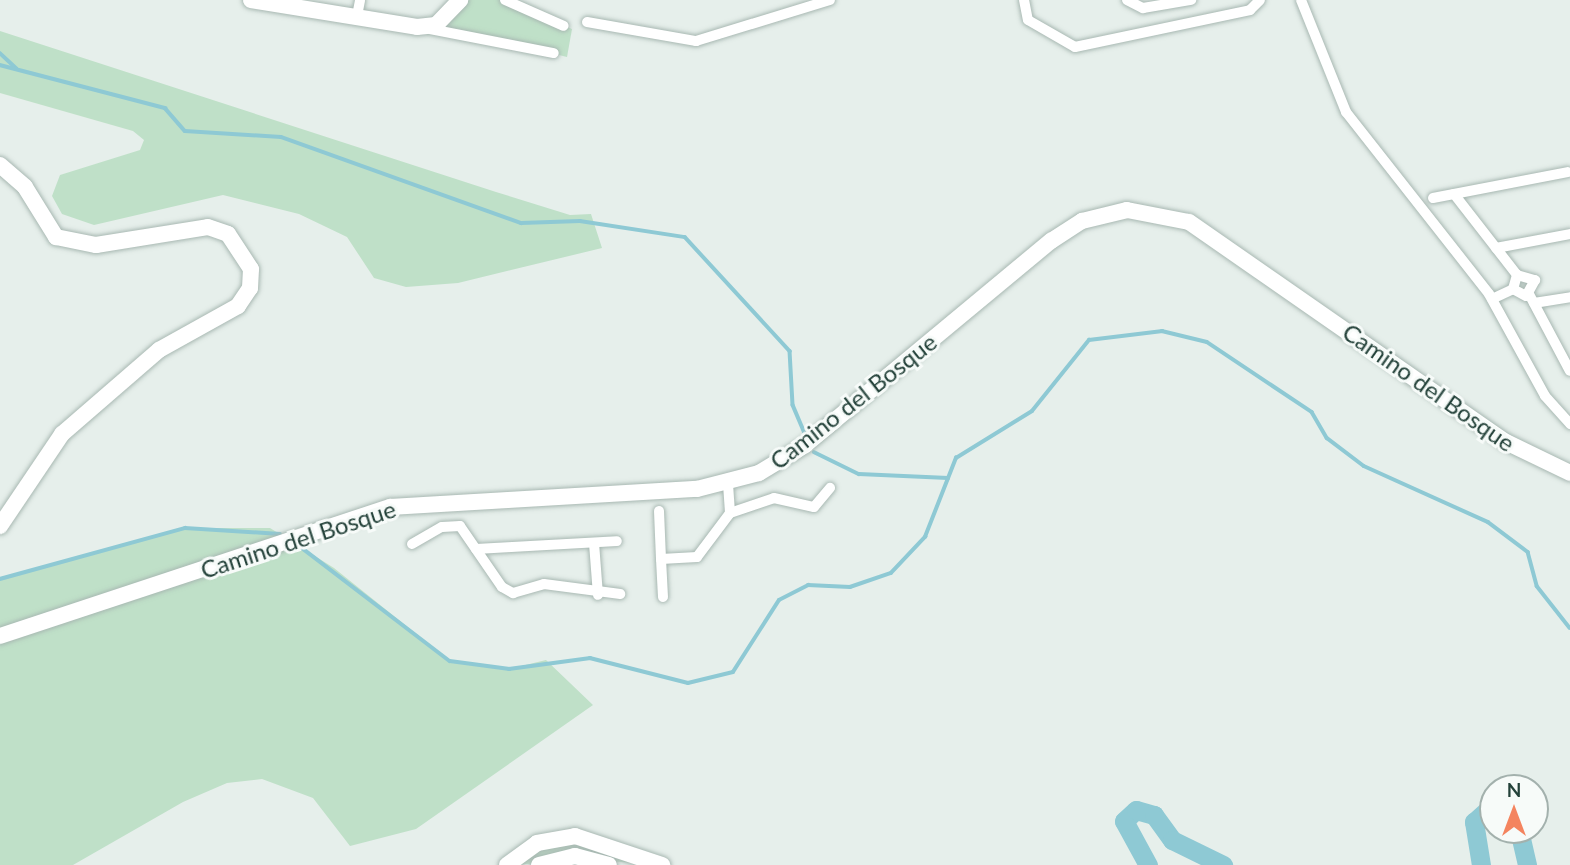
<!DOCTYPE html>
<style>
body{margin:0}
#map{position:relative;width:1570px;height:865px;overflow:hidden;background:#e6efeb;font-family:Lato,sans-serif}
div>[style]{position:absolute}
.green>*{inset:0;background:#bfe0c8}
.stream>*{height:3.5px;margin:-1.75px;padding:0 1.75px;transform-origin:1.75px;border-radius:1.75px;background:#8ec9d4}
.river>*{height:19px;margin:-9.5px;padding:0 9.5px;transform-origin:9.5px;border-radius:9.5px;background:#8ec9d4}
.roads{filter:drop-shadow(0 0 2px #a8b8b2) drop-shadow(0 0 2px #a8b8b2)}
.street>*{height:10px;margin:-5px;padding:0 5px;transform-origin:5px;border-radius:5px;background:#fff}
.secondary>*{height:16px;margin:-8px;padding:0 8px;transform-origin:8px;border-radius:8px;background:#fff}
span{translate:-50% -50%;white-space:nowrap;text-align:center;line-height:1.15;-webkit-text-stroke:6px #f7fbf9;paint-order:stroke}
.street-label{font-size:24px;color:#24423a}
.north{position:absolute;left:1479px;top:774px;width:70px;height:70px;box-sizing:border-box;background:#f7fbf9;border:2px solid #a3b1ad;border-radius:50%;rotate:0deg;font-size:19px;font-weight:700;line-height:28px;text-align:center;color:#24423a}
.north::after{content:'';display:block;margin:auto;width:24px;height:32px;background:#f4845f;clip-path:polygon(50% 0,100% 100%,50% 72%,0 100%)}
</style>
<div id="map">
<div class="green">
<div style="clip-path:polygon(460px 0,505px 0,572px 29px,567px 57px,436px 25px)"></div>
<div style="clip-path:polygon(0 31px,496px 192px,570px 215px,591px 214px,602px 248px,458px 283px,406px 287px,374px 278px,347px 237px,299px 214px,223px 195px,94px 225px,62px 214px,52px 196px,60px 175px,140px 150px,144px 140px,133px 131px,0 93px)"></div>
<div style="clip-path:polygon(185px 528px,270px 528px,334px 568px,450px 661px,509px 669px,546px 660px,593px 705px,416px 829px,350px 846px,313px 798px,262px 779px,227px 783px,183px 802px,73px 865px,0 865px,0 579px)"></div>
<div style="clip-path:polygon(554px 838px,662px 865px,594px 860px,508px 865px)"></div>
</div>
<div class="stream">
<div style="left:0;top:53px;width:22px;rotate:43deg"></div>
<div style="left:0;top:65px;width:171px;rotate:14.6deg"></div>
<div style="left:165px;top:108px;width:30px;rotate:49deg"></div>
<div style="left:185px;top:131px;width:96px;rotate:3.6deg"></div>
<div style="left:281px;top:137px;width:255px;rotate:19.7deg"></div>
<div style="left:521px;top:223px;width:59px;rotate:-1.9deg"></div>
<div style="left:580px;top:221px;width:106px;rotate:8.7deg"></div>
<div style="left:685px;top:237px;width:155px;rotate:47.4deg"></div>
<div style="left:790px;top:351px;width:54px;rotate:86.8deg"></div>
<div style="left:793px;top:405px;width:33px;rotate:67deg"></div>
<div style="left:814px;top:452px;width:50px;rotate:26.1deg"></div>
<div style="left:859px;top:474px;width:89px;rotate:2.6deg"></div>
<div style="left:302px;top:548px;width:186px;rotate:37.4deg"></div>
<div style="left:450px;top:661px;width:60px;rotate:7.7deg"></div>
<div style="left:509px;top:669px;width:82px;rotate:-7.7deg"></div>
<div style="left:590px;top:658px;width:101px;rotate:14.3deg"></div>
<div style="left:688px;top:683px;width:46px;rotate:-13.7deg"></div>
<div style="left:733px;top:672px;width:85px;rotate:-57.4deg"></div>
<div style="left:779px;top:600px;width:33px;rotate:-27deg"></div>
<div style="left:808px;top:585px;width:42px;rotate:2.7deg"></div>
<div style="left:850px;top:587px;width:43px;rotate:-18.9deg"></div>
<div style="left:891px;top:573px;width:50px;rotate:-46.6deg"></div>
<div style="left:925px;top:537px;width:85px;rotate:-68.6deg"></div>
<div style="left:956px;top:458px;width:89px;rotate:-31.7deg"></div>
<div style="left:1032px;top:411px;width:91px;rotate:-51.2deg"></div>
<div style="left:1089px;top:340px;width:74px;rotate:-7deg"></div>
<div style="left:1162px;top:331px;width:46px;rotate:13.7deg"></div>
<div style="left:1207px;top:342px;width:126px;rotate:33.7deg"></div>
<div style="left:1312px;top:412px;width:30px;rotate:60deg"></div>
<div style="left:1327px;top:438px;width:46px;rotate:37.1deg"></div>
<div style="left:1364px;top:466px;width:136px;rotate:24.3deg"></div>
<div style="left:1488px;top:522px;width:50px;rotate:36.9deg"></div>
<div style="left:1528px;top:552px;width:35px;rotate:75deg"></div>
<div style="left:1537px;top:586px;width:53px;rotate:51.8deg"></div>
<div style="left:0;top:579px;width:192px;rotate:-15.4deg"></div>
<div style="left:185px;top:528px;width:95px;rotate:3.6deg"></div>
</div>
<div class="river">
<div style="left:1519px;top:830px;width:36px;rotate:77deg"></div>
<div style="left:1148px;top:865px;width:50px;rotate:-118.6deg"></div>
<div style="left:1124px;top:821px;width:16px;rotate:-43deg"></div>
<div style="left:1136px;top:810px;width:19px;rotate:16deg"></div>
<div style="left:1154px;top:815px;width:31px;rotate:54deg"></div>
<div style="left:1172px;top:840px;width:57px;rotate:26.1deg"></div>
<div style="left:1481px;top:865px;width:44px;rotate:-99.2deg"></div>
<div style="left:1474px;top:822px;width:25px;rotate:-42deg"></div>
</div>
<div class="roads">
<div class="street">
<div style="left:505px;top:0;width:64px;rotate:23.8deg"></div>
<div style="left:1024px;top:0;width:20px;rotate:79deg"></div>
<div style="left:1028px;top:20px;width:54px;rotate:29.9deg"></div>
<div style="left:1075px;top:47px;width:179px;rotate:-11.9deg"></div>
<div style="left:1250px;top:10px;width:14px;rotate:-45deg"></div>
<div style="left:1127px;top:0;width:18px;rotate:27deg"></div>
<div style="left:1143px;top:8px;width:49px;rotate:-9.5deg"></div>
<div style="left:1301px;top:0;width:121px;rotate:68.1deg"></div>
<div style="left:1346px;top:112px;width:231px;rotate:51.8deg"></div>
<div style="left:1489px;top:294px;width:116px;rotate:61.2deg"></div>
<div style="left:1545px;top:396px;width:38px;rotate:48deg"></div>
<div style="left:357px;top:16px;width:16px;rotate:-79deg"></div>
<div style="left:587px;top:22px;width:111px;rotate:9.9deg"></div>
<div style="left:696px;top:41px;width:140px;rotate:-17deg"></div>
<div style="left:430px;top:29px;width:126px;rotate:11deg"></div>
<div style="left:1454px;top:194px;width:103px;rotate:52.1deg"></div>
<div style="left:1433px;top:198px;width:137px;rotate:-10.9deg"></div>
<div style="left:1496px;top:248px;width:75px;rotate:-10.7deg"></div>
<div style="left:1529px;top:294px;width:87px;rotate:62deg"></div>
<div style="left:1492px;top:299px;width:23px;rotate:-25deg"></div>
<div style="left:1513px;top:289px;width:15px;rotate:-74deg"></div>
<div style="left:1517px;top:275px;width:19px;rotate:16deg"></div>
<div style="left:1535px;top:280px;width:18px;rotate:119deg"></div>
<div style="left:1526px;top:296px;width:15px;rotate:-152deg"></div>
<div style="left:1534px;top:303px;width:36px;rotate:-9deg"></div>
<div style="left:728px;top:484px;width:29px;rotate:86deg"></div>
<div style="left:730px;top:513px;width:46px;rotate:-18.8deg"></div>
<div style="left:774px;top:498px;width:41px;rotate:12.7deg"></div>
<div style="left:814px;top:507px;width:25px;rotate:-50deg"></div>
<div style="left:659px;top:511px;width:48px;rotate:87.6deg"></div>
<div style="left:661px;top:559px;width:36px;rotate:-3deg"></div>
<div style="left:697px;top:557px;width:55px;rotate:-53.1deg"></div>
<div style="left:594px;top:543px;width:52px;rotate:85.6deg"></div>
<div style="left:412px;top:544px;width:34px;rotate:-30deg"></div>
<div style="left:442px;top:527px;width:18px;rotate:-3deg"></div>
<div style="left:460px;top:526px;width:74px;rotate:55.5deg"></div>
<div style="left:502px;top:587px;width:13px;rotate:29deg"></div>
<div style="left:513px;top:593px;width:32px;rotate:-16deg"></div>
<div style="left:544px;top:584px;width:77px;rotate:7.5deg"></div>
<div style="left:476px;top:549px;width:141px;rotate:-3.2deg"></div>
<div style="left:661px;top:559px;width:38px;rotate:87deg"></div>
</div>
<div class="secondary">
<div style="left:251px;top:0;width:168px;rotate:9.2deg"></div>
<div style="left:417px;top:27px;width:19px;rotate:-6deg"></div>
<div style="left:436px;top:25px;width:35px;rotate:-46deg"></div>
<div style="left:0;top:165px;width:33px;rotate:41deg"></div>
<div style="left:25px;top:187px;width:59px;rotate:58.2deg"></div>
<div style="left:56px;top:237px;width:41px;rotate:11.3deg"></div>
<div style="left:96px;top:245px;width:113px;rotate:-9.1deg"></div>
<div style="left:208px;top:227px;width:21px;rotate:19deg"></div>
<div style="left:228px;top:234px;width:42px;rotate:56.7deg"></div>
<div style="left:251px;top:269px;width:19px;rotate:93deg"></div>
<div style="left:250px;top:288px;width:22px;rotate:124deg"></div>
<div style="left:238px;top:306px;width:90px;rotate:150.9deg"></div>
<div style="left:159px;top:350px;width:128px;rotate:139.1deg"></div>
<div style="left:62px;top:434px;width:111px;rotate:124deg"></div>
<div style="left:0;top:636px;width:411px;rotate:-18.3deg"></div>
<div style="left:390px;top:507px;width:308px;rotate:-3.4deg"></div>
<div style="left:697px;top:489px;width:64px;rotate:-14.5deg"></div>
<div style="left:759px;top:473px;width:54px;rotate:-31.3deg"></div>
<div style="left:805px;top:445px;width:320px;rotate:-39.7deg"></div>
<div style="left:1051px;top:241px;width:37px;rotate:-33deg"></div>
<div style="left:1082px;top:221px;width:46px;rotate:-13.7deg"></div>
<div style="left:1127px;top:210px;width:63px;rotate:11deg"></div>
<div style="left:1189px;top:222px;width:386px;rotate:34.8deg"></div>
<div style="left:1506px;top:442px;width:71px;rotate:25.8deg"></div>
<div style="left:507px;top:865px;width:37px;rotate:-36deg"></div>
<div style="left:537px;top:843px;width:39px;rotate:-10deg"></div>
<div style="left:575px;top:836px;width:92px;rotate:18.4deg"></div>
<div style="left:539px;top:865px;width:37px;rotate:-14deg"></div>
<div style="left:575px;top:856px;width:35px;rotate:15deg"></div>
</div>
</div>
<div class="street-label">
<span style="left:1429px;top:387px;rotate:35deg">Camino del Bosque</span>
<span style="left:853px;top:401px;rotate:-38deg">Camino del Bosque</span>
<span style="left:298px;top:539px;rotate:-18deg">Camino del Bosque</span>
</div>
<div class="north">N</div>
</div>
